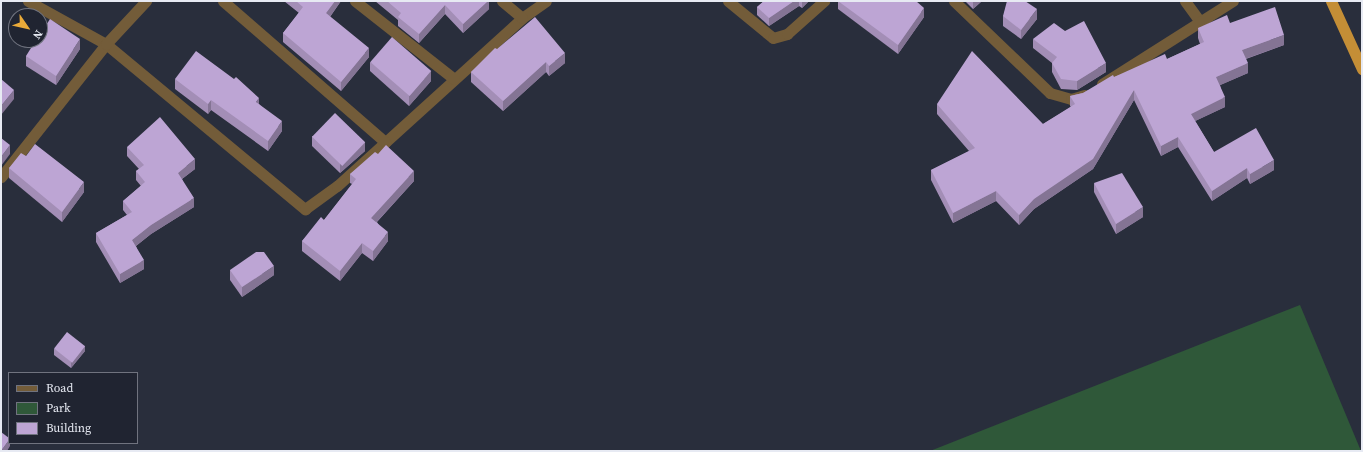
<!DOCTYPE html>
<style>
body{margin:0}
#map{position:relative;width:1363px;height:452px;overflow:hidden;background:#292e3c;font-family:"Source Serif 4",serif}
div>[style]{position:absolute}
.green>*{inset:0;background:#2f5839}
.minor>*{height:11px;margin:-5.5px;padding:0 5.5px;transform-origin:5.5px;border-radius:5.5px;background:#735c39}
.trunk>*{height:11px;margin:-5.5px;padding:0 5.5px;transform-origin:5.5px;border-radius:5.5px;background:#c48e36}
.wall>*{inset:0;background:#a38eb6}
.shaded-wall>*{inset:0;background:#847494}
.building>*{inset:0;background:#bda5d4;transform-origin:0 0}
span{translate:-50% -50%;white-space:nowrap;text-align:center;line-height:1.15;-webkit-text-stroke:4px #202431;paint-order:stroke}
.frame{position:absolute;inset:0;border:2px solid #e7eaf3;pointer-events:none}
.legend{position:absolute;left:8px;top:372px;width:130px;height:72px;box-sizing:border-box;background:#202431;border:1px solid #70737f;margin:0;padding:5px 7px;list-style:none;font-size:12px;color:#e7eaf3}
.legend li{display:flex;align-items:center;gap:8px;height:20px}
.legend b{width:20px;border:1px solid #70737f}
.north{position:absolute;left:8px;top:8px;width:40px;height:40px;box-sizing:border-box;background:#202431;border:1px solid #70737f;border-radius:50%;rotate:124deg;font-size:11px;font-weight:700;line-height:16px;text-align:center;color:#e7eaf3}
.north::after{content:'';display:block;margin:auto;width:14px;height:18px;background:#eaaa39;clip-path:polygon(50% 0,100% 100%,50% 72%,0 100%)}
</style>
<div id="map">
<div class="green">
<div style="clip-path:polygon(1300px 305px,1361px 451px,930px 451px)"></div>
</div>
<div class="minor">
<div style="left:28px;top:1px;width:89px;rotate:28.9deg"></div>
<div style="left:106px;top:44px;width:259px;rotate:39.7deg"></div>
<div style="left:305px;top:209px;width:39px;rotate:-36deg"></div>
<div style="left:337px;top:186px;width:250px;rotate:-42.2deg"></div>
<div style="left:522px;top:18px;width:29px;rotate:-35deg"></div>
<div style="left:223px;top:1px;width:215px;rotate:41deg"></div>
<div style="left:355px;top:1px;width:126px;rotate:38.2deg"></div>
<div style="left:502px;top:1px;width:26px;rotate:40deg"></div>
<div style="left:728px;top:1px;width:58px;rotate:39.4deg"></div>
<div style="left:773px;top:38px;width:15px;rotate:-16deg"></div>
<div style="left:787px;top:34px;width:50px;rotate:-41.7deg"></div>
<div style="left:954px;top:1px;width:133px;rotate:43.8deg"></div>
<div style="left:1050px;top:93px;width:22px;rotate:16deg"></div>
<div style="left:1071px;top:99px;width:14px;rotate:-17deg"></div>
<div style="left:1185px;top:1px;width:26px;rotate:54deg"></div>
<div style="left:1102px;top:84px;width:155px;rotate:-32.4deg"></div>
<div style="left:1px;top:177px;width:169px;rotate:-51.7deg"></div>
<div style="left:106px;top:44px;width:59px;rotate:-47.1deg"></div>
</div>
<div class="trunk">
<div style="left:1331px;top:1px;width:75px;rotate:65.5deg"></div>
</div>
<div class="wall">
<div style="clip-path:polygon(284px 1px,341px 1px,330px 17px,369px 57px,341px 91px,283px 42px,283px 33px,299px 13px)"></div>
<div style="clip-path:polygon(375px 1px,489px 1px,489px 9px,463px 33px,445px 14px,419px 43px,398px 26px,398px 20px)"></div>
<div style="clip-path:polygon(764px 1px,809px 1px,802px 8px,799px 6px,769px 26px,757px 15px,757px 7px)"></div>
<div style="clip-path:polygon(838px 1px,916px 1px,924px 17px,898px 54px,838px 9px)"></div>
<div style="clip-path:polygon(965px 1px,982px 1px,973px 9px)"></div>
<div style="clip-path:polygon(1003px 16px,1037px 19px,1021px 39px,1003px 26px)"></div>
<div style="clip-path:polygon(1230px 23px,1284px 45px,1246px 59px,1248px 73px,1220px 85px,1225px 107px,1195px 121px,1214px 152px,1274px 170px,1250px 184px,1247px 178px,1212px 201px,1178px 147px,1161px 156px,1134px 100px,1093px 169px,1034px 209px,1019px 225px,996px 201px,953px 223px,931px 180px,931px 170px,969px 151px,937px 114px,937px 104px,1043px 124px,1071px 107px,1070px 106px,1070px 96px,1083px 93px,1114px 77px,1167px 59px,1200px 44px,1198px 38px,1198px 28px)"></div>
<div style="clip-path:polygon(1033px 39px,1106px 72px,1077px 90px,1061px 89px,1052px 72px,1052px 63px,1033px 48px)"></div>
<div style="clip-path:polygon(80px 49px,56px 85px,26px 66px,26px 56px)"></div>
<div style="clip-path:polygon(497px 49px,565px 63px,549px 76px,546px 72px,503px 111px,471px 82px,471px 72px)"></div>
<div style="clip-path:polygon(370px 62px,431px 81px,409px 106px,370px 71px)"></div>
<div style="clip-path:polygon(175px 79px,259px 104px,282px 131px,268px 151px,211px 110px,208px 114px,175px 89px)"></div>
<div style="clip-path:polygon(312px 136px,365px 151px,340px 173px,312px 146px)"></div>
<div style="clip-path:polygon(127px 147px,195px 169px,182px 179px,194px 207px,151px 234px,136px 246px,144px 269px,120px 283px,96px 242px,96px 233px,127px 215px,123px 210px,123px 201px,141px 186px,136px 180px,136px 171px,139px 169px,127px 156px)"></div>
<div style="clip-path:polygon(378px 154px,414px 181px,377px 222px,388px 241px,373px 261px,362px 253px,340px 281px,302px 251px,302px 241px,324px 220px,352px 184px,350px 183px,350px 174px)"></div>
<div style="clip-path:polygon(26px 156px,84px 192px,62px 222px,9px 178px,9px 168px)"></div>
<div style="clip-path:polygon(1094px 183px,1143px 217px,1116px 234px,1094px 192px)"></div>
<div style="clip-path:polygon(230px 270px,274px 275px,242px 297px,230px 280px)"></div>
<div style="clip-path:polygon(54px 349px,85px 351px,71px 368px,54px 355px)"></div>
</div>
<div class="shaded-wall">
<div style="clip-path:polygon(335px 1px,341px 1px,326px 22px,326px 13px)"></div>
<div style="clip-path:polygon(488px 1px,489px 1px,489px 9px,463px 33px,463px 24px)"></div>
<div style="clip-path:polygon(794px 1px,799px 1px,799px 6px,769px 26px,769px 18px)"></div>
<div style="clip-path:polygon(802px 1px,809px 1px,802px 8px)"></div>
<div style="clip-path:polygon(973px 1px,982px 1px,973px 9px)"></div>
<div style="clip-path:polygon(445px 5px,445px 14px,419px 43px,419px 34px)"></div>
<div style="clip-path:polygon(924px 8px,924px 17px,898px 54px,898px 45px)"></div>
<div style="clip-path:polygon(1037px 9px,1037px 19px,1021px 39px,1021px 30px)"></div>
<div style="clip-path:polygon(1284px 35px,1284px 45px,1242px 60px,1242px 50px)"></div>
<div style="clip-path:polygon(80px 39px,80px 49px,56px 85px,56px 76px)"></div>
<div style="clip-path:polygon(369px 48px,369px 57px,341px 91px,341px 82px)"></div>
<div style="clip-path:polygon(565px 53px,565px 63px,549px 76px,549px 66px)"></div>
<div style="clip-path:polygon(546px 62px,546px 72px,503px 111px,503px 101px)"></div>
<div style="clip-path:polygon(1106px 63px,1106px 72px,1077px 90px,1077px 81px)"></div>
<div style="clip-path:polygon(1248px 63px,1248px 73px,1216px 87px,1216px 77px)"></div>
<div style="clip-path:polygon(431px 71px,431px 81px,409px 106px,409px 96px)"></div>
<div style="clip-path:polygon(14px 90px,14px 99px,1px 115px,1px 106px)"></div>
<div style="clip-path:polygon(1134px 90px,1134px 100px,1093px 169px,1034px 209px,1019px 225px,1019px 215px)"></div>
<div style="clip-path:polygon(1225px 97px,1225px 107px,1191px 123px,1191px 114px)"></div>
<div style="clip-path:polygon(259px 98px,259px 108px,256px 102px)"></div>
<div style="clip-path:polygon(211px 100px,211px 110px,208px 114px,208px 104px)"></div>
<div style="clip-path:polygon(282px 121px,282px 131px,268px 151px,268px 141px)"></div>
<div style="clip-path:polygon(1178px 137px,1178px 147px,1161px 156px,1161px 146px)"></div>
<div style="clip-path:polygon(365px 142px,365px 151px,340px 173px,340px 164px)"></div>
<div style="clip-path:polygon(10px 145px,10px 154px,1px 166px,1px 157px)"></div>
<div style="clip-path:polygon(195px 159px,195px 169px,178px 182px,178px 173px)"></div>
<div style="clip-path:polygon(1274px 160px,1274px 170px,1250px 184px,1250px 174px)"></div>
<div style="clip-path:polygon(1247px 168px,1247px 178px,1212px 201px,1212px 191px)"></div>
<div style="clip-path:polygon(414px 171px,414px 181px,371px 228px,371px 218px)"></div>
<div style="clip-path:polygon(84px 182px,84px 192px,62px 222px,62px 212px)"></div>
<div style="clip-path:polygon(996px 191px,996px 201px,953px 223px,953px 213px)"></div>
<div style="clip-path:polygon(194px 198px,194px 207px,151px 234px,132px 249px,132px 240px,151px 225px)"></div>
<div style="clip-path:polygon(1143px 207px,1143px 217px,1116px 234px,1116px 224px)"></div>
<div style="clip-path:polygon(388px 232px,388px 241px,373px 261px,373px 251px)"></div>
<div style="clip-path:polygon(362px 243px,362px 253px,340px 281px,340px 271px)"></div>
<div style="clip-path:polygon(144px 260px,144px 269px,120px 283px,120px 274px)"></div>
<div style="clip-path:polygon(274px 266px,274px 275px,242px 297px,242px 287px)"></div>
<div style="clip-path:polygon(85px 346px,85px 351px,71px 368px,71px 363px)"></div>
<div style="clip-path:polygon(9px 440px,9px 443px,10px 443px,10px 446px,7px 451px,1px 451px)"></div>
</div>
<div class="building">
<div style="clip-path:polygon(296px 1px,335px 1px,326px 13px,369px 48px,341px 82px,283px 33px,303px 7px)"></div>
<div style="clip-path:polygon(387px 1px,488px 1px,463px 24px,445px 5px,419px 34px,398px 17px,401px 13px)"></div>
<div style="clip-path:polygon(764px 1px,794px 1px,769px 18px,757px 7px)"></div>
<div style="clip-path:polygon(838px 1px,916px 1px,924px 8px,898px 45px)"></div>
<div style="clip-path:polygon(1007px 1px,1025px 1px,1037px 9px,1021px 30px,1003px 16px)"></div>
<div style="clip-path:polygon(1275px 7px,1284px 35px,1242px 50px,1248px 63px,1216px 77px,1225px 97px,1191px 114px,1214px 152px,1256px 128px,1274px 160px,1250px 174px,1247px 168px,1212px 191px,1178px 137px,1161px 146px,1134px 90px,1093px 159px,1034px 199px,1019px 215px,996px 191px,953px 213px,931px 170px,975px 148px,937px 104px,972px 51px,1043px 124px,1075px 104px,1070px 96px,1083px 93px,1113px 75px,1114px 77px,1165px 54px,1167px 59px,1204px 42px,1198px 28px,1227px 15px,1230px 23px)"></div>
<div style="clip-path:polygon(535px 17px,565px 53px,549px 66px,546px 62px,503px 101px,471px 72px,495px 48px,497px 49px)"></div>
<div style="clip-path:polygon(50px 19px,80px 39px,56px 76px,26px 56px,36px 40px,40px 40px,40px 35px)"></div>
<div style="clip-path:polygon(1084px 21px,1106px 63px,1077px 81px,1061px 79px,1052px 63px,1057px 57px,1033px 39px,1054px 23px,1065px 31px)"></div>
<div style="left:392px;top:37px;width:52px;height:33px;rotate:41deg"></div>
<div style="clip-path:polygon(196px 51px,234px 79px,236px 77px,259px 98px,256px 102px,282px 121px,268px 141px,211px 100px,208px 104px,175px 79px)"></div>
<div style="clip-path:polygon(1px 79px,14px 90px,1px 106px)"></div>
<div style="left:335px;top:113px;width:42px;height:33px;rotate:44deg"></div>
<div style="clip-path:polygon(160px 117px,195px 159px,178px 173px,194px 198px,151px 225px,132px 240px,144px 260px,120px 274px,96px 233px,132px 212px,123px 201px,145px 182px,136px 171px,144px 165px,127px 147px)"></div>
<div style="clip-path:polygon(1px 138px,10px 145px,1px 157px)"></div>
<div style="clip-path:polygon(35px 144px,84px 182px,62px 212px,9px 168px,21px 153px,26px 156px)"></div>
<div style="clip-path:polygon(386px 145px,414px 171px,371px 218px,388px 232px,373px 251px,362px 243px,340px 271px,302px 241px,321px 217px,324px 220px,356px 179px,350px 174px,375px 152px,378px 154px)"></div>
<div style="clip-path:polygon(1122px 173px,1143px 207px,1116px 224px,1094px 183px)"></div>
<div style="clip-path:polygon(256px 252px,264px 252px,274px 266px,242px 287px,230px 270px)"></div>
<div style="left:67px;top:332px;width:23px;height:21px;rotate:38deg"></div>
<div style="clip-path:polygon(1px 432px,9px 438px,9px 440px,1px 451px)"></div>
</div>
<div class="frame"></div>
<ul class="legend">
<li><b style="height:5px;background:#735c39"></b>Road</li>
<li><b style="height:11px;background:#2f5839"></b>Park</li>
<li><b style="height:11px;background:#bda5d4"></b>Building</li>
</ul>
<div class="north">N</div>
</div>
